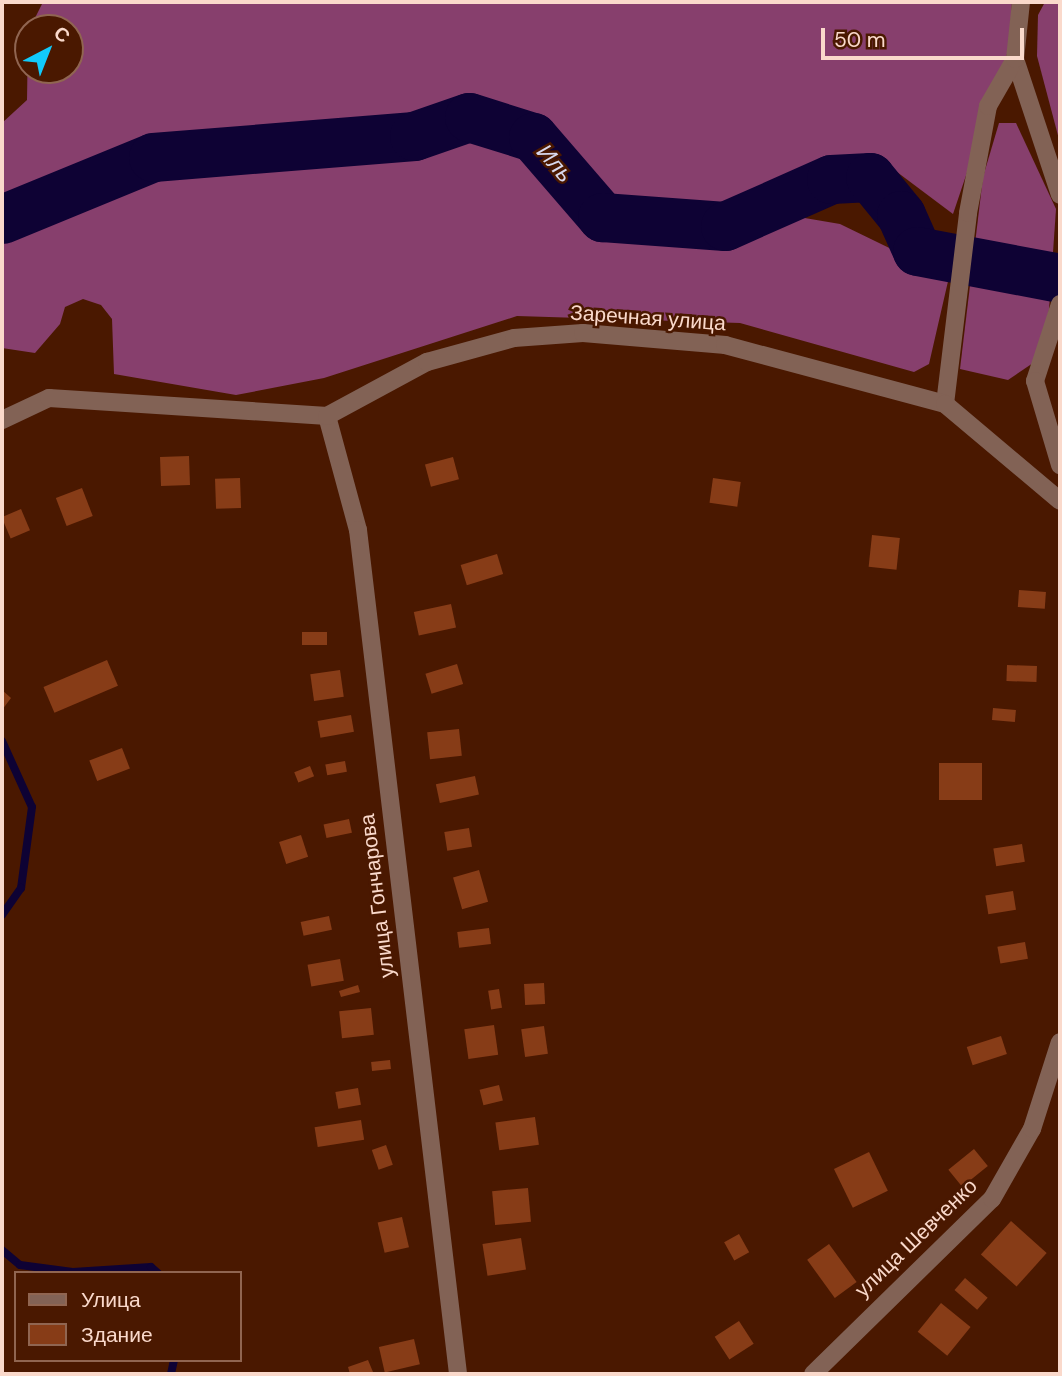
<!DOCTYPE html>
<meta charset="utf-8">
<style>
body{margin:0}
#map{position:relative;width:1062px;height:1376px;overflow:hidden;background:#4a1800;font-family:"DM Sans",sans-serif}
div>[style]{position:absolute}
.forest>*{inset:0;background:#873f6d}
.stream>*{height:8px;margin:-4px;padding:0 4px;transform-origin:4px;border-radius:4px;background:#0e0234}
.river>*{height:49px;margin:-24.5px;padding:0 24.5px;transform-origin:24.5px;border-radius:24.5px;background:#0e0234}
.building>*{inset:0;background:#873c17;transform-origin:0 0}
.minor>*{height:18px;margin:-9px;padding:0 9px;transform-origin:9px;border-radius:9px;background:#826255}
span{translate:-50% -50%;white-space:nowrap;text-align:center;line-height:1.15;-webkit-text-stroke:5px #4a1800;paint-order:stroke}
.street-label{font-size:21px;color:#fad9cb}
.water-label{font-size:23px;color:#d8d9ee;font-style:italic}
.frame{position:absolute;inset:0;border:4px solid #fad9cb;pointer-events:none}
.legend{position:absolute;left:14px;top:1271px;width:228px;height:91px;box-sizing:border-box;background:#4a1800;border:2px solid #906551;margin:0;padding:9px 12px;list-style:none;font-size:21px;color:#fad9cb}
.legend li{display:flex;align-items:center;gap:14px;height:35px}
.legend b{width:35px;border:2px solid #906551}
.north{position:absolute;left:14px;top:14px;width:70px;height:70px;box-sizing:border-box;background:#4a1800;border:2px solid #906551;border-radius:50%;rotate:42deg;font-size:19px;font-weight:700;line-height:28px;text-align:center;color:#fad9cb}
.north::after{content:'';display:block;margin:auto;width:24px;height:32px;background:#11cafb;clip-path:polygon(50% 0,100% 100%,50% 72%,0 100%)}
.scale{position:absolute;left:821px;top:28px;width:203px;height:32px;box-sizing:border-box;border:4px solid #fad9cb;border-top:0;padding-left:9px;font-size:21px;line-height:24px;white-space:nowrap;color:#fad9cb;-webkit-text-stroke:5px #4a1800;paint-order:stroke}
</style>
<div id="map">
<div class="forest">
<div style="clip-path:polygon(43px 2px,1012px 2px,1009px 48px,953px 214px,897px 172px,798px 173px,787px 215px,840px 224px,949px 277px,929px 364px,914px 372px,740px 323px,517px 316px,324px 378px,236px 395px,114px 374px,112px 319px,101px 305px,83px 299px,65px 307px,60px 324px,35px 353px,2px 348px,2px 123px,27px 100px,28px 35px,28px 70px,70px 70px,70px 28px,30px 28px)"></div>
<div style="clip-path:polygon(1045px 2px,1060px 2px,1060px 143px,1037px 56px,1038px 15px)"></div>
<div style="clip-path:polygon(999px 123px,1016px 123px,1056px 209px,1049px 310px,1036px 361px,1008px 380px,960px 369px,983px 177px)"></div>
</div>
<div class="stream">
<div style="left:2px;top:741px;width:72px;rotate:65.6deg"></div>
<div style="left:32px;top:807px;width:82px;rotate:97.7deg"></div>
<div style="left:21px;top:888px;width:33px;rotate:125deg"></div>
<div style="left:2px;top:1250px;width:23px;rotate:40deg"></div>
<div style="left:20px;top:1265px;width:53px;rotate:7.5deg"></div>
<div style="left:73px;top:1272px;width:78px;rotate:-3.7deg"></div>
<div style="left:151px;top:1267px;width:9px;rotate:41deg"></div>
<div style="left:171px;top:1374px;width:14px;rotate:-78deg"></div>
</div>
<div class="river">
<div style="left:2px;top:219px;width:163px;rotate:-22.3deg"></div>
<div style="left:153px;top:157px;width:262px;rotate:-4.6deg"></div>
<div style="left:414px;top:136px;width:58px;rotate:-19.1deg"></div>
<div style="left:469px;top:117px;width:67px;rotate:17.4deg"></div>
<div style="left:533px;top:137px;width:106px;rotate:49.2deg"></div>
<div style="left:602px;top:217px;width:123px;rotate:4.2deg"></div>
<div style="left:725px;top:226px;width:116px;rotate:-23.9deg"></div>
<div style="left:831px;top:179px;width:39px;rotate:-3deg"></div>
<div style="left:870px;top:177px;width:49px;rotate:50.8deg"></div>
<div style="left:901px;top:215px;width:39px;rotate:66deg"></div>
<div style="left:917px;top:251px;width:146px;rotate:10.7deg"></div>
</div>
<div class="building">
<div style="left:189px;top:456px;width:29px;height:29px;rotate:88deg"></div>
<div style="left:453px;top:457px;width:23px;height:29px;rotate:75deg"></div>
<div style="left:240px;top:478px;width:30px;height:25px;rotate:88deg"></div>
<div style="left:713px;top:478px;width:28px;height:25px;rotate:8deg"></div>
<div style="left:82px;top:488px;width:30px;height:28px;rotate:69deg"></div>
<div style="left:21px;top:509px;width:23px;height:21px;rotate:67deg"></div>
<div style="left:872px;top:535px;width:28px;height:32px;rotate:6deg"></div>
<div style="left:497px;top:554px;width:21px;height:38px;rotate:73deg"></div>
<div style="left:1019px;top:590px;width:27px;height:17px;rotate:4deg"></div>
<div style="left:451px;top:604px;width:24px;height:38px;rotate:78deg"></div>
<div style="left:327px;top:632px;width:13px;height:25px;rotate:90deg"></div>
<div style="left:107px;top:660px;width:28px;height:69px;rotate:67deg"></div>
<div style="left:457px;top:664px;width:21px;height:33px;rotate:73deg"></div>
<div style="left:1007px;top:665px;width:30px;height:16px;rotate:2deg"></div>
<div style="left:340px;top:670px;width:27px;height:30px;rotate:82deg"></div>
<div style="clip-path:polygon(2px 690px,11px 698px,2px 710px)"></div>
<div style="left:993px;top:708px;width:23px;height:12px;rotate:5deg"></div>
<div style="left:351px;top:715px;width:17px;height:34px;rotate:80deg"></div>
<div style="left:459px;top:729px;width:27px;height:32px;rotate:84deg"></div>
<div style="left:122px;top:748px;width:22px;height:35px;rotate:69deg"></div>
<div style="left:345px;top:761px;width:11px;height:20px;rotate:80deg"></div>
<div style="left:939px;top:763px;width:43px;height:37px"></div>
<div style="left:310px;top:766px;width:11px;height:17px;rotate:68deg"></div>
<div style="left:475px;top:776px;width:19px;height:40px;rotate:78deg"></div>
<div style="left:349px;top:819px;width:14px;height:26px;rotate:78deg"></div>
<div style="left:469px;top:828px;width:19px;height:25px;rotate:81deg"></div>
<div style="left:301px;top:835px;width:23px;height:23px;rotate:72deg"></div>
<div style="left:1022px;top:844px;width:18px;height:29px;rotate:81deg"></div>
<div style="left:479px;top:870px;width:33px;height:27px;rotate:74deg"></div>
<div style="left:1013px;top:891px;width:19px;height:28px;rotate:81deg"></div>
<div style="left:329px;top:916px;width:14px;height:29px;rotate:78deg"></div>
<div style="left:489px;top:928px;width:16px;height:32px;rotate:83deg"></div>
<div style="left:1025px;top:942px;width:17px;height:28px;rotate:80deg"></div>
<div style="left:340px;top:959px;width:22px;height:33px;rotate:80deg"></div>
<div style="left:544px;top:983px;width:21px;height:20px;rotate:87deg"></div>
<div style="clip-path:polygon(358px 985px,360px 992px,341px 997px,339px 991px)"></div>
<div style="left:499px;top:989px;width:19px;height:11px;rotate:81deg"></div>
<div style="left:371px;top:1008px;width:27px;height:32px;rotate:84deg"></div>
<div style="left:494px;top:1025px;width:30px;height:30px;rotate:82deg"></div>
<div style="left:544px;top:1026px;width:28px;height:23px;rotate:82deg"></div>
<div style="left:1001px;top:1036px;width:19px;height:36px;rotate:72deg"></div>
<div style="left:390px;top:1060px;width:9px;height:19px;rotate:84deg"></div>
<div style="left:499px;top:1085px;width:16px;height:20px;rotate:76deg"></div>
<div style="left:358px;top:1088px;width:17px;height:23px;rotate:80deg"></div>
<div style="left:535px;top:1117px;width:28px;height:40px;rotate:82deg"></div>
<div style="left:361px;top:1120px;width:20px;height:47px;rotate:81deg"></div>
<div style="left:386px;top:1145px;width:21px;height:15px;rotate:71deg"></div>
<div style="left:974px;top:1149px;width:22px;height:33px;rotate:51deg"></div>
<div style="left:869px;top:1152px;width:43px;height:39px;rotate:64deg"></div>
<div style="left:528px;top:1188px;width:34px;height:36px;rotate:85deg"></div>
<div style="left:402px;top:1217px;width:31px;height:25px;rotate:77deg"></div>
<div style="left:1011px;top:1221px;width:48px;height:45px;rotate:42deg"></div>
<div style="left:739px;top:1234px;width:21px;height:17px;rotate:61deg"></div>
<div style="left:521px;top:1238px;width:32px;height:39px;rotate:81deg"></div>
<div style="left:829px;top:1244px;width:47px;height:27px;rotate:54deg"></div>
<div style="left:965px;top:1278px;width:30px;height:16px;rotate:41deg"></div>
<div style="left:941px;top:1303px;width:38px;height:37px;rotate:39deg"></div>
<div style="left:739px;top:1321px;width:27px;height:29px;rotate:57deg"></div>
<div style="left:414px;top:1339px;width:26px;height:36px;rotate:77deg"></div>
<div style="clip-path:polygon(368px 1360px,373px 1372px,350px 1374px,348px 1367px)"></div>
</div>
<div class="minor">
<div style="left:1015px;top:59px;width:143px;rotate:71.7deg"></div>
<div style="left:1060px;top:304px;width:81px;rotate:108deg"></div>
<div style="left:1035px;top:381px;width:88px;rotate:73.4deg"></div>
<div style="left:945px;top:404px;width:192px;rotate:-83.1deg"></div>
<div style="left:968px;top:213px;width:109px;rotate:-79.4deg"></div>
<div style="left:988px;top:106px;width:54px;rotate:-60.1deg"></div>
<div style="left:1015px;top:59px;width:57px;rotate:-84deg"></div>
<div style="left:327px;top:416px;width:118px;rotate:74.8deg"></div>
<div style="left:358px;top:530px;width:850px;rotate:83.24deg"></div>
<div style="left:2px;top:420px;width:52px;rotate:-25.1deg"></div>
<div style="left:49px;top:398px;width:279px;rotate:3.7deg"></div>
<div style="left:327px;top:416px;width:114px;rotate:-28.4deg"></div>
<div style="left:427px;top:362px;width:90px;rotate:-15.4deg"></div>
<div style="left:514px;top:338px;width:69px;rotate:-4.1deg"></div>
<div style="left:583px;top:333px;width:143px;rotate:4.8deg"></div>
<div style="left:725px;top:345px;width:228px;rotate:15deg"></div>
<div style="left:945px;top:404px;width:150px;rotate:40.1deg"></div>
<div style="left:813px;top:1374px;width:250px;rotate:-44.4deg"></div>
<div style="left:992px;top:1199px;width:81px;rotate:-60.3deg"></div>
<div style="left:1032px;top:1129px;width:91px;rotate:-72.2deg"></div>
</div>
<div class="street-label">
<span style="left:648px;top:318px;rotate:4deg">Заречная улица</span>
<span style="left:377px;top:896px;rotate:-97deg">улица Гончарова</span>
<span style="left:916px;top:1238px;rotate:-44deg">улица Шевченко</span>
</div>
<div class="water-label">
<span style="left:555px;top:163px;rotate:49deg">Иль</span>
</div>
<div class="frame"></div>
<ul class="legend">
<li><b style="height:9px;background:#826255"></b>Улица</li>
<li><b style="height:19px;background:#873c17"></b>Здание</li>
</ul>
<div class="north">С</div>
<div class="scale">50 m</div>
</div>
